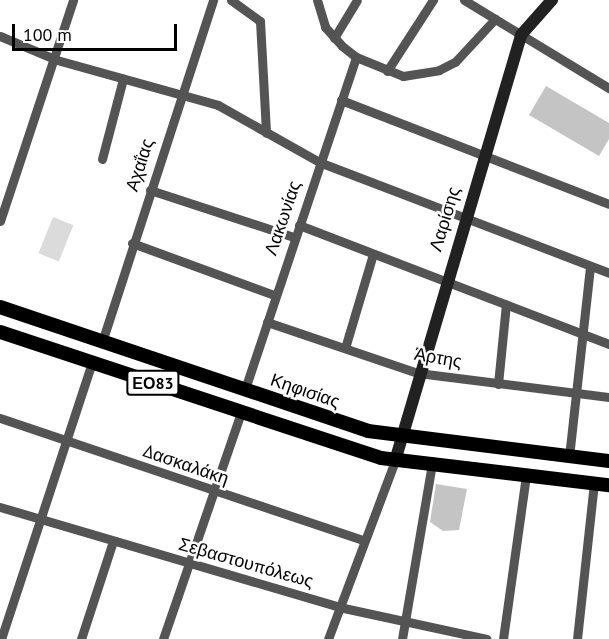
<!DOCTYPE html>
<meta charset="utf-8">
<style>
body{margin:0}
#map{position:relative;width:609px;height:639px;overflow:hidden;background:#fff;font-family:"PT Sans",sans-serif}
div>[style]{position:absolute}
.green>*{inset:0;background:#dbdbdb;transform-origin:0 0}
.building>*{inset:0;background:#c4c4c4}
.street>*{height:9px;margin:-4.5px;padding:0 4.5px;transform-origin:4.5px;border-radius:4.5px;background:#545454}
.secondary>*{height:12px;margin:-6px;padding:0 6px;transform-origin:6px;border-radius:6px;background:#212121}
.primary>*{height:14px;margin:-7px;padding:0 7px;transform-origin:7px;border-radius:7px;background:#000}
span{translate:-50% -50%;white-space:nowrap;text-align:center;line-height:1.15;-webkit-text-stroke:5px #fff;paint-order:stroke}
.shield-label span{padding:2px 4px;background:#fff;border:2px solid;border-radius:4px;-webkit-text-stroke-width:0}
.shield-label{font-size:16px;color:#000;font-weight:700}
.street-label{font-size:18px;color:#000}
.scale{position:absolute;left:12px;top:24px;width:165px;height:27px;box-sizing:border-box;border:3px solid #000;border-top:0;padding-left:8px;font-size:18px;line-height:21px;white-space:nowrap;color:#000;-webkit-text-stroke:4px #fff;paint-order:stroke}
</style>
<div id="map">
<div class="green">
<div style="left:53px;top:217px;width:22px;height:39px;rotate:22deg"></div>
</div>
<div class="building">
<div style="clip-path:polygon(546px 86px,609px 123px,609px 139px,599px 156px,529px 115px)"></div>
<div style="clip-path:polygon(436px 484px,467px 489px,459px 530px,443px 531px,430px 522px)"></div>
</div>
<div class="street">
<div style="left:231px;top:0;width:36px;rotate:36deg"></div>
<div style="left:260px;top:21px;width:112px;rotate:86.9deg"></div>
<div style="left:317px;top:0;width:28px;rotate:73deg"></div>
<div style="left:325px;top:27px;width:25px;rotate:48deg"></div>
<div style="left:342px;top:46px;width:18px;rotate:38deg"></div>
<div style="left:356px;top:57px;width:51px;rotate:22deg"></div>
<div style="left:403px;top:76px;width:36px;rotate:-9deg"></div>
<div style="left:439px;top:70px;width:18px;rotate:-27deg"></div>
<div style="left:455px;top:62px;width:59px;rotate:-47.1deg"></div>
<div style="left:464px;top:0;width:170px;rotate:31.3deg"></div>
<div style="left:0;top:36px;width:62px;rotate:22.8deg"></div>
<div style="left:57px;top:60px;width:167px;rotate:15.6deg"></div>
<div style="left:218px;top:105px;width:116px;rotate:29.4deg"></div>
<div style="left:319px;top:162px;width:311px;rotate:20.9deg"></div>
<div style="left:334px;top:38px;width:44px;rotate:-58.8deg"></div>
<div style="left:387px;top:71px;width:85px;rotate:-57.1deg"></div>
<div style="left:341px;top:100px;width:287px;rotate:21.2deg"></div>
<div style="left:102px;top:159px;width:83px;rotate:-75.3deg"></div>
<div style="left:150px;top:190px;width:151px;rotate:18.1deg"></div>
<div style="left:0;top:221px;width:233px;rotate:-71.7deg"></div>
<div style="left:299px;top:225px;width:332px;rotate:21deg"></div>
<div style="left:132px;top:243px;width:151px;rotate:20.1deg"></div>
<div style="left:267px;top:322px;width:159px;rotate:18.7deg"></div>
<div style="left:418px;top:373px;width:193px;rotate:7.2deg"></div>
<div style="left:102px;top:342px;width:360px;rotate:-72deg"></div>
<div style="left:345px;top:348px;width:98px;rotate:-73.4deg"></div>
<div style="left:498px;top:384px;width:80px;rotate:-84.3deg"></div>
<div style="left:245px;top:389px;width:350px;rotate:-71.5deg"></div>
<div style="left:0;top:418px;width:382px;rotate:18.6deg"></div>
<div style="left:569px;top:457px;width:192px;rotate:-83.7deg"></div>
<div style="left:0;top:507px;width:353px;rotate:16.4deg"></div>
<div style="left:339px;top:607px;width:151px;rotate:12.2deg"></div>
<div style="left:1px;top:639px;width:291px;rotate:-71.8deg"></div>
<div style="left:81px;top:639px;width:103px;rotate:-71.9deg"></div>
<div style="left:163px;top:639px;width:240px;rotate:-71deg"></div>
<div style="left:328px;top:639px;width:190px;rotate:-69.4deg"></div>
<div style="left:402px;top:639px;width:178px;rotate:-80.3deg"></div>
<div style="left:503px;top:639px;width:166px;rotate:-82deg"></div>
<div style="left:577px;top:639px;width:157px;rotate:-83.8deg"></div>
</div>
<div class="secondary">
<div style="left:395px;top:461px;width:444px;rotate:-73.5deg"></div>
<div style="left:521px;top:35px;width:47px;rotate:-48.5deg"></div>
</div>
<div class="primary">
<div style="left:0;top:307px;width:388px;rotate:18.6deg"></div>
<div style="left:368px;top:431px;width:243px;rotate:7.1deg"></div>
<div style="left:0;top:332px;width:401px;rotate:18.3deg"></div>
<div style="left:381px;top:458px;width:230px;rotate:6.8deg"></div>
</div>
<div class="shield-label">
<span style="left:153px;top:383px">ΕΟ83</span>
</div>
<div class="street-label">
<span style="left:140px;top:165px;rotate:-72deg">Αχαΐας</span>
<span style="left:283px;top:218px;rotate:-71deg">Λακωνίας</span>
<span style="left:445px;top:219px;rotate:-73deg">Λαρίσης</span>
<span style="left:438px;top:358px;rotate:10deg">Άρτης</span>
<span style="left:305px;top:391px;rotate:19deg">Κηφισίας</span>
<span style="left:186px;top:465px;rotate:19deg">Δασκαλάκη</span>
<span style="left:246px;top:563px;rotate:16deg">Σεβαστουπόλεως</span>
</div>
<div class="scale">100 m</div>
</div>
